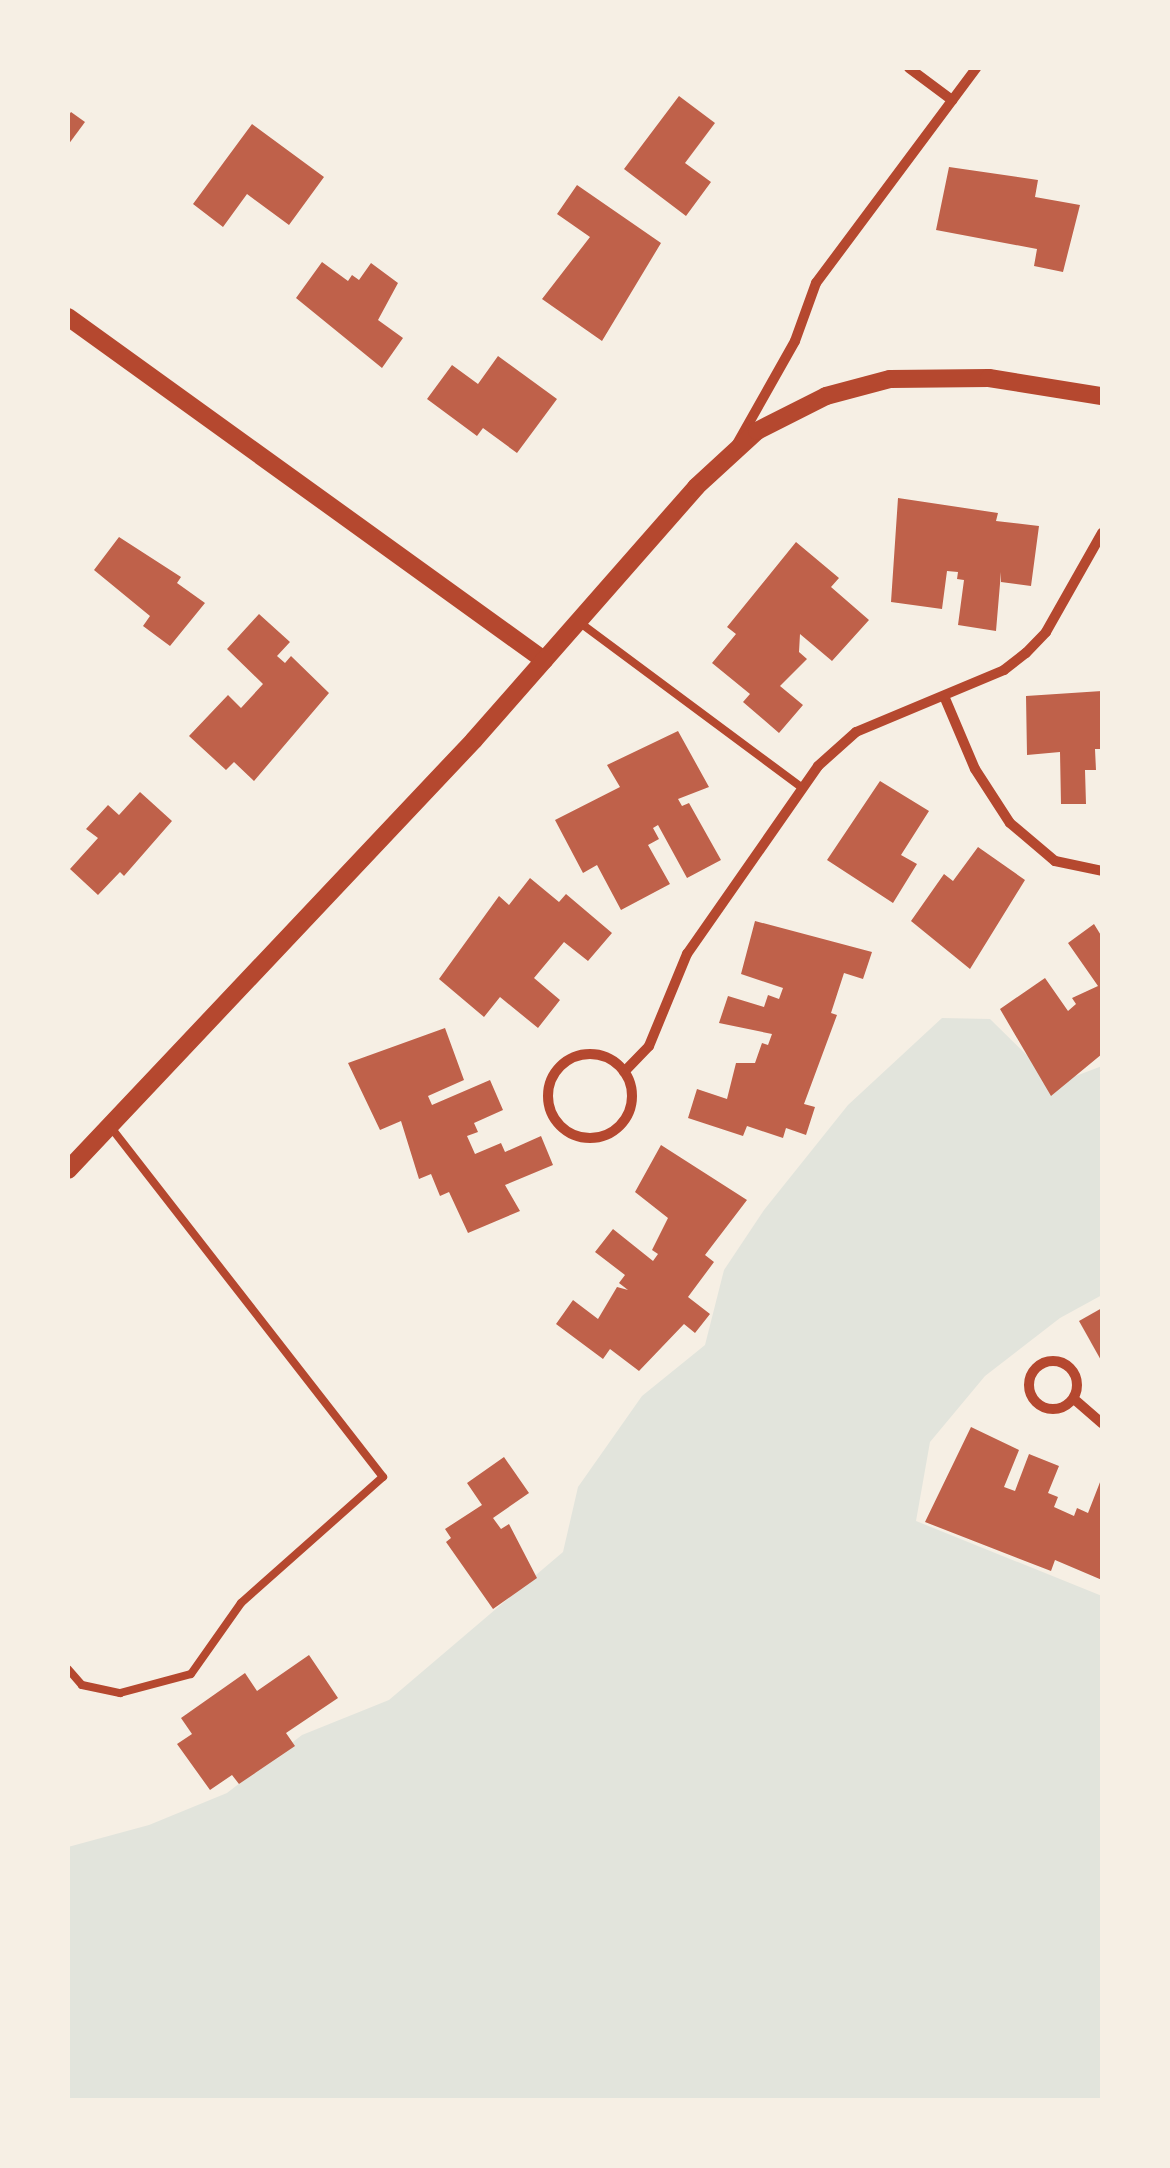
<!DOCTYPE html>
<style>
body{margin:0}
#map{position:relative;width:1170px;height:2168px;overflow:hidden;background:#f6efe4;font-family:"Roboto Condensed",sans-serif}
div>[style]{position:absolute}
.green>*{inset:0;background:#e2e4dc}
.building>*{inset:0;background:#bf614a}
.service>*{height:8px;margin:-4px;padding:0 4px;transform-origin:4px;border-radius:4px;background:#b5482f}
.minor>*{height:10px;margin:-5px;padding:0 5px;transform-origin:5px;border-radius:5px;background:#b5482f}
.minor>.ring{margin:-5px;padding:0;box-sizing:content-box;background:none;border:10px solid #b5482f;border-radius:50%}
.tertiary>*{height:18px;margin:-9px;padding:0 9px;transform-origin:9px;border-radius:9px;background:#b5482f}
span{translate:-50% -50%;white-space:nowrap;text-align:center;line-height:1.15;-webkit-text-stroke:9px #f6efe4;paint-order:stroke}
.frame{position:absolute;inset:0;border:70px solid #f6efe4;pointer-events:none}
</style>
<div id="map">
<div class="green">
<div style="clip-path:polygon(942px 1018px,990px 1019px,1045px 1073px,1073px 1077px,1102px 1066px,1102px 1295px,1060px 1318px,985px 1376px,930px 1442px,916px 1521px,1102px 1596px,1102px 2100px,68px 2100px,68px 1847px,149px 1825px,227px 1793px,302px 1735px,389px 1700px,563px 1552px,578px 1487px,642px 1396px,705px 1345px,724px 1270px,764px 1210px,848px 1105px)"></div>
</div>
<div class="building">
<div style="clip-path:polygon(679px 96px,715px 123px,685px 163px,711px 182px,686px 216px,624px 169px)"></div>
<div style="clip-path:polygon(71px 112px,85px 122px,68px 145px,68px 116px)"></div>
<div style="clip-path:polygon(252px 124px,324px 177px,289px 225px,247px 194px,223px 227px,193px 204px)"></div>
<div style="clip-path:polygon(949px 167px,1038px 180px,1035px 197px,1080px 205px,1063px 272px,1034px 266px,1037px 249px,936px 230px)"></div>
<div style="clip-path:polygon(577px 185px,661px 243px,602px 341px,542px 299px,590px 237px,557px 214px)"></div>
<div style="clip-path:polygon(322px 262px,348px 281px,352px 275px,359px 280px,371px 263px,398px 283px,378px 320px,403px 338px,382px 368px,296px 298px)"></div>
<div style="clip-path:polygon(498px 356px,557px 399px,517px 453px,483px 428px,477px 436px,427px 399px,452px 365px,478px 384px)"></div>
<div style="clip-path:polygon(898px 498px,998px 513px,996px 521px,1039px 526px,1031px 586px,1001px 582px,1001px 572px,996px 631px,958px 625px,964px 580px,957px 579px,958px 572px,947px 571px,942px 609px,891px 602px)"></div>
<div style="clip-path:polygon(119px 537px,181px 577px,177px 583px,205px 603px,170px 646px,143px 626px,150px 616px,94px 570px)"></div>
<div style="clip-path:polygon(796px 542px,839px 578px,831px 587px,869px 620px,832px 661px,800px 634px,799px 652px,807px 659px,780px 686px,803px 705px,779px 733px,743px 702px,750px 694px,712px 663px,736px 634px,727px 627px)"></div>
<div style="clip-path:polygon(259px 614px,290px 642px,277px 656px,285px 663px,291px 656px,329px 693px,254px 781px,234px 762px,226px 770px,189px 736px,228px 695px,241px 708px,263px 684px,227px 649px)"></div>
<div style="clip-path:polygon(1102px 691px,1102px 749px,1095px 749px,1096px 770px,1085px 770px,1086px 804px,1061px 804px,1060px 752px,1027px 755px,1026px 696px)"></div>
<div style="clip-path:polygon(678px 731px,709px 787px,678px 799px,682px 806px,689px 803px,721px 860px,687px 878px,658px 825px,653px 828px,659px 839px,648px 845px,670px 884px,621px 910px,597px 865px,583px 873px,555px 820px,620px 787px,607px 765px)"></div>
<div style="clip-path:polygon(880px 781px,929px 811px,901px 855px,917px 864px,893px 903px,827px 860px)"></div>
<div style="clip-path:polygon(140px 792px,172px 821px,124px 876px,120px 872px,98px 895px,70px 869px,98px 838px,86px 829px,108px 805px,119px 815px)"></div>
<div style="clip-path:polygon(978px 847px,1025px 880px,970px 969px,911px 921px,944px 874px,953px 881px)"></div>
<div style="clip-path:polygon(530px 878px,559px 902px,566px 894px,612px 933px,588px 961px,564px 942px,534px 978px,560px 1000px,538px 1028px,500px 997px,484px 1017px,439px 979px,499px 896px,509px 905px)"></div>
<div style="clip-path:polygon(755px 921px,872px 952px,863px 979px,844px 973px,831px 1013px,837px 1015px,804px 1104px,815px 1107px,806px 1135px,786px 1128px,783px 1138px,747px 1126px,743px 1136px,688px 1118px,697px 1089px,727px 1099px,736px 1063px,755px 1063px,762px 1043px,768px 1045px,772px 1034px,719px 1023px,728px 996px,764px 1007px,768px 995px,779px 999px,783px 988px,741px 974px)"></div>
<div style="clip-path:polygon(1094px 924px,1102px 937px,1102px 1054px,1051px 1096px,1000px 1009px,1045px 978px,1068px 1011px,1076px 1004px,1072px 998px,1098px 986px,1068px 943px)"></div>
<div style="clip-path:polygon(445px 1028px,464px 1080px,428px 1096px,432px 1105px,490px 1080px,503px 1110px,474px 1123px,478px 1132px,467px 1136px,475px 1154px,501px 1143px,505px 1152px,541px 1136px,553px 1165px,505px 1185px,520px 1211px,468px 1233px,449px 1192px,440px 1196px,431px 1174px,419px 1179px,401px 1121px,380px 1130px,348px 1063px)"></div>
<div style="clip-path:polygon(661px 1145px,747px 1200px,705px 1255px,714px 1262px,688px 1297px,710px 1314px,695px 1333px,684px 1324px,639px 1371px,610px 1349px,603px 1359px,556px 1324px,573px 1300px,598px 1319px,617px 1287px,628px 1290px,619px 1283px,625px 1275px,595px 1252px,613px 1229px,653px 1261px,658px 1254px,652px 1250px,668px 1218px,635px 1192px)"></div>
<div style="clip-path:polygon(1102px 1308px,1102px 1362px,1079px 1321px)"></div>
<div style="clip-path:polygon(971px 1427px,1019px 1450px,1004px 1487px,1015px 1491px,1029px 1454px,1059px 1466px,1048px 1493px,1058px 1497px,1054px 1507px,1074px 1516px,1077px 1508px,1088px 1513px,1102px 1477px,1102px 1580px,1055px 1560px,1051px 1571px,925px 1522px)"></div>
<div style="clip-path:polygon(504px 1457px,529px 1493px,493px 1518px,501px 1529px,509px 1524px,537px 1578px,493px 1609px,446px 1542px,451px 1538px,445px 1529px,482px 1505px,467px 1483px)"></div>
<div style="clip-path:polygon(309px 1655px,338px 1698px,286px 1733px,295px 1746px,239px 1784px,232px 1775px,210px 1790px,177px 1744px,192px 1734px,181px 1718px,245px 1673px,257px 1691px)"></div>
</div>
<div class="service">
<div style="left:579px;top:622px;width:275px;rotate:36.6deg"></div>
<div style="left:68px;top:1669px;width:21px;rotate:49deg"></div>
<div style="left:82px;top:1685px;width:39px;rotate:12deg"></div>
<div style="left:120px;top:1693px;width:73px;rotate:-15deg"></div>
<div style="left:191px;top:1674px;width:87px;rotate:-54.8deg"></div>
<div style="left:241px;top:1603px;width:190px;rotate:-41.6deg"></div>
<div style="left:383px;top:1477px;width:446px;rotate:-127.9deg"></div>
</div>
<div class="minor">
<div style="left:909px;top:68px;width:54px;rotate:36.7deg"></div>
<div style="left:737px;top:444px;width:118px;rotate:-60.6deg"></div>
<div style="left:795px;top:341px;width:62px;rotate:-70.1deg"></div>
<div style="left:816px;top:283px;width:268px;rotate:-53.3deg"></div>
<div style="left:944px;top:696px;width:79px;rotate:67deg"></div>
<div style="left:975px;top:769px;width:64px;rotate:57.1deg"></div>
<div style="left:1010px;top:823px;width:59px;rotate:40.2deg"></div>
<div style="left:1055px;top:861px;width:48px;rotate:12deg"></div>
<div class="ring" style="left:548px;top:1054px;width:74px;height:74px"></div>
<div style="left:624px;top:1072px;width:36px;rotate:-46deg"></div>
<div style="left:649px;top:1046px;width:100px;rotate:-67.6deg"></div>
<div style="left:687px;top:954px;width:229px;rotate:-55.1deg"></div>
<div style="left:818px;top:766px;width:51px;rotate:-41.8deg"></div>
<div style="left:856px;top:732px;width:160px;rotate:-22.7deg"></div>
<div style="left:1004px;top:670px;width:28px;rotate:-38deg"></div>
<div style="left:1026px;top:653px;width:29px;rotate:-46deg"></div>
<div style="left:1046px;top:632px;width:114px;rotate:-60.5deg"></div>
<div class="ring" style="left:1029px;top:1361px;width:38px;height:38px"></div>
<div style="left:1074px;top:1399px;width:37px;rotate:41deg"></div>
</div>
<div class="tertiary">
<div style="left:68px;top:317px;width:587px;rotate:35.78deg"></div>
<div style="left:68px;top:1170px;width:591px;rotate:-46.64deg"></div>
<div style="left:474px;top:740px;width:337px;rotate:-48.7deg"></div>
<div style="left:696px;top:487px;width:83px;rotate:-42.6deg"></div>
<div style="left:757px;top:431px;width:77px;rotate:-26.9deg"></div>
<div style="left:826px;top:396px;width:66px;rotate:-14.9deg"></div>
<div style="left:890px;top:379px;width:99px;rotate:-0.6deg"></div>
<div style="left:989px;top:378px;width:114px;rotate:9.1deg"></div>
</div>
<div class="frame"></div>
</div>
